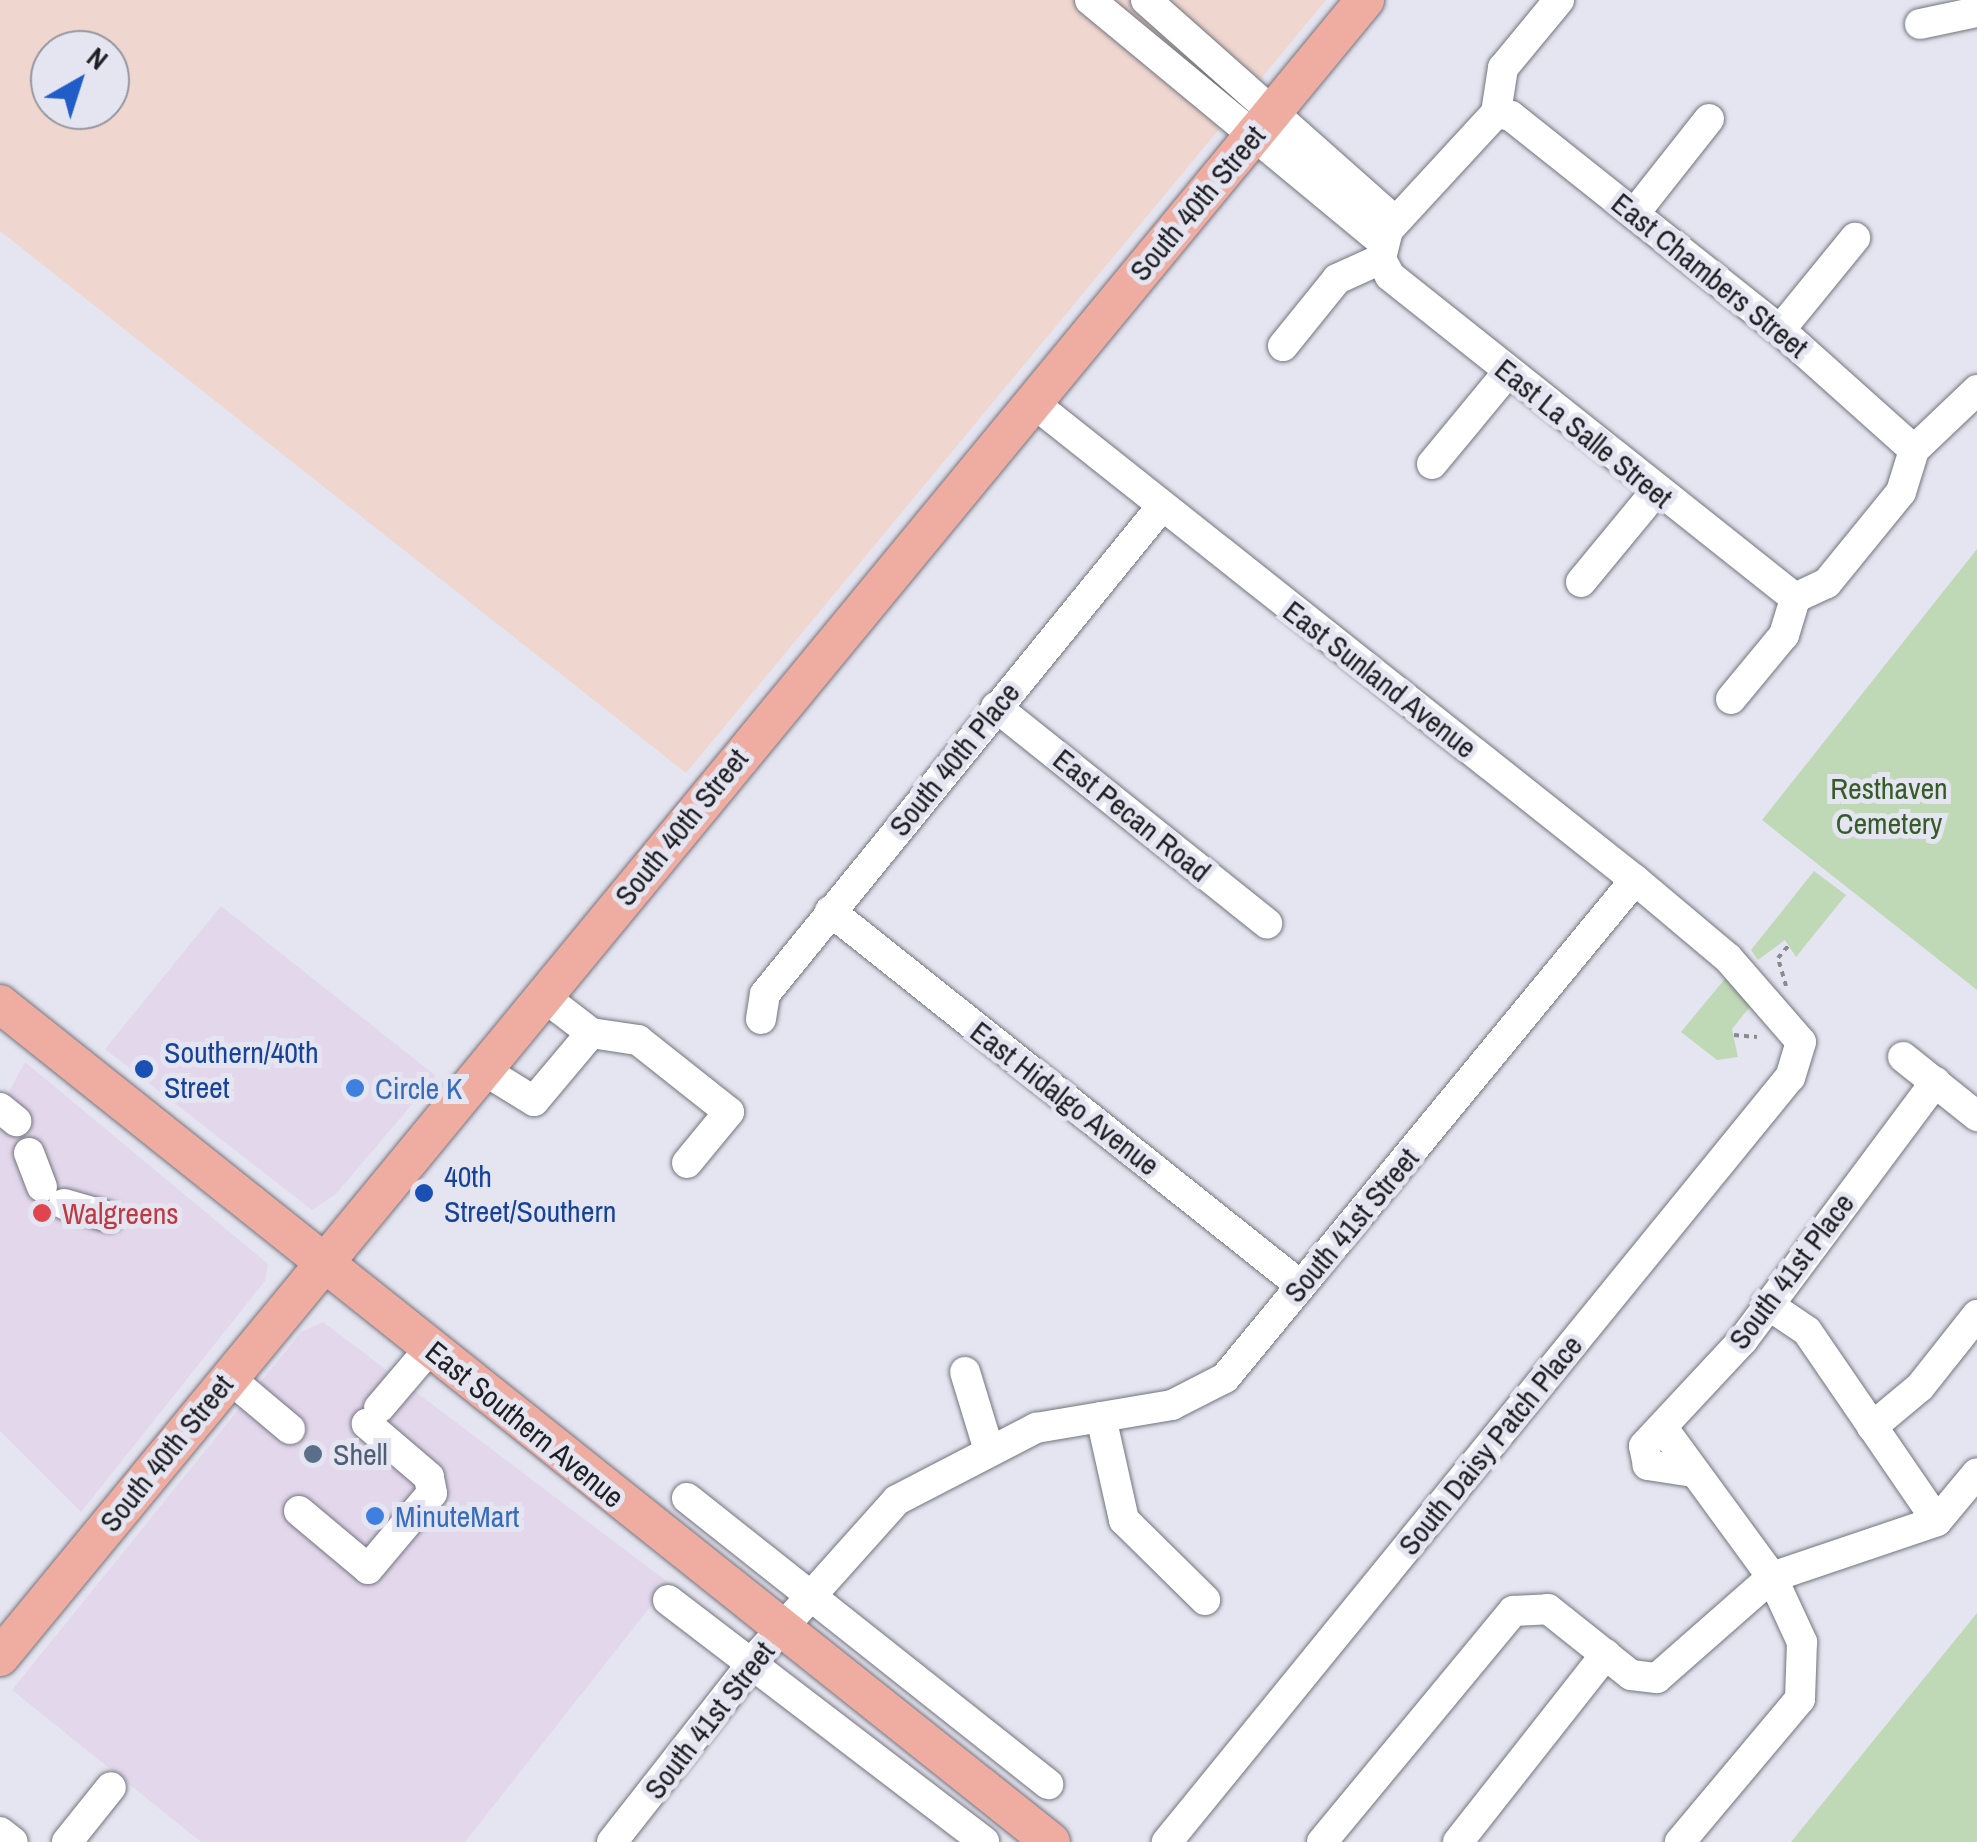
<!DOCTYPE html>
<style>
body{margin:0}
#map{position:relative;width:1977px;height:1842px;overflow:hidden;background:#e5e5f1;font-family:"Archivo Narrow",sans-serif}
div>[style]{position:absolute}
.commercial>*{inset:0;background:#e3d7ec}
.industrial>*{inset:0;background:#efd6cf}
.green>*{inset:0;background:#bfd9b7}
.path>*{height:4px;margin-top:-2px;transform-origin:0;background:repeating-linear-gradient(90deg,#898991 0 5px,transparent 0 10px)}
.roads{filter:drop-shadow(0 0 2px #74747f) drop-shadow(0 0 2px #74747f)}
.minor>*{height:30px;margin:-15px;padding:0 15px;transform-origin:15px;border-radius:15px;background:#fff}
.major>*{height:38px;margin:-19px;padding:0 19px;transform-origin:19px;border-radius:19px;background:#efada1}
.dots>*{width:28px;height:28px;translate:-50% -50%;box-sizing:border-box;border:5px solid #e5e5f1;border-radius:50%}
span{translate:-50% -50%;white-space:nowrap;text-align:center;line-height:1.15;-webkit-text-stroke:10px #e5e5f1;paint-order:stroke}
.street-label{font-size:30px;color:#1f1f23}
.park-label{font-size:30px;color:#365c29}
.transit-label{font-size:30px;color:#164399}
.left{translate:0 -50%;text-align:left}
.shop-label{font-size:30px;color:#366cbe}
.health-label{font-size:30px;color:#be3a42}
.service-label{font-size:30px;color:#4e5e75}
.north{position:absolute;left:30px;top:30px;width:100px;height:100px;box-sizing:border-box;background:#e5e5f1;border:2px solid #96969f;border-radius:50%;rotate:39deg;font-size:28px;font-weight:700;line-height:40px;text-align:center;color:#1f1f23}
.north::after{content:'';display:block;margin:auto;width:35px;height:45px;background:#205dc9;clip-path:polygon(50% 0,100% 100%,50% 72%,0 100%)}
</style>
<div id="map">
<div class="commercial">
<div style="clip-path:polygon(221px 906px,436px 1076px,336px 1194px,312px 1210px,105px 1049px)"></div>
<div style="clip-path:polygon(25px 1062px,268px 1264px,265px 1281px,81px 1512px,0 1431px,0 1108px)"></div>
<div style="clip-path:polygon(323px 1322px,669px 1583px,465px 1842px,201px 1842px,12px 1690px,301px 1332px)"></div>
</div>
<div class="industrial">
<div style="clip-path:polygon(evenodd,0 0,1326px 0,686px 773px,0 231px,0 0,50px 50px,110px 50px,110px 110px,50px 110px,50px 50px)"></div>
</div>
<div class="green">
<div style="clip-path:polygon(1977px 549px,1977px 990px,1762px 820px)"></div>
<div style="clip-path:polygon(1814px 871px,1846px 895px,1796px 957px,1785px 940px,1758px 960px,1751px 950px)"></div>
<div style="clip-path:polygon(1728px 975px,1753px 1003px,1732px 1029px,1738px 1057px,1717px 1060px,1681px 1032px)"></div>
<div style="clip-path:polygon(1977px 1613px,1977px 1842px,1791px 1842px)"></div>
</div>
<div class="path">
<div style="left:1786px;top:986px;width:29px;rotate:-106deg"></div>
<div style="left:1778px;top:958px;width:16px;rotate:-50deg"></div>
<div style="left:1734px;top:1035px;width:23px;rotate:5deg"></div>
</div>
<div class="roads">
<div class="minor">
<div style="left:1090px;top:0;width:378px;rotate:39.6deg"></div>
<div style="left:1146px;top:0;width:333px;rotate:41.6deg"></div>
<div style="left:1920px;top:24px;width:58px;rotate:-11.9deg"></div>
<div style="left:1496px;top:113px;width:159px;rotate:132.7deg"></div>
<div style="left:1388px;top:230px;width:30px;rotate:104deg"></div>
<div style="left:1381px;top:259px;width:19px;rotate:62deg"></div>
<div style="left:1390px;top:276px;width:517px;rotate:38.49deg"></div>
<div style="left:1496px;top:113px;width:15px;rotate:11deg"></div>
<div style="left:1511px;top:116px;width:344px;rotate:38.5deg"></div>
<div style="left:1780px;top:330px;width:180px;rotate:41.8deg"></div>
<div style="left:1496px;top:113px;width:46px;rotate:-81.2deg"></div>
<div style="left:1503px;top:68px;width:88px;rotate:-50.5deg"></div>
<div style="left:1634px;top:214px;width:121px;rotate:-51.7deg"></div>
<div style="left:1780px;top:330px;width:119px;rotate:-50.8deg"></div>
<div style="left:1283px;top:346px;width:86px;rotate:-51.1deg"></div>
<div style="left:1337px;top:279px;width:48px;rotate:-24.4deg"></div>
<div style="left:1031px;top:401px;width:771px;rotate:38.42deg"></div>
<div style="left:1635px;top:880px;width:121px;rotate:40deg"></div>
<div style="left:1728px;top:958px;width:111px;rotate:49deg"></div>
<div style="left:1801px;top:1042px;width:37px;rotate:107deg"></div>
<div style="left:1790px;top:1077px;width:987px;rotate:129.16deg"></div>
<div style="left:1914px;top:450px;width:87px;rotate:-43.6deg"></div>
<div style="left:1432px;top:464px;width:119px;rotate:-50.4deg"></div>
<div style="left:1581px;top:582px;width:118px;rotate:-50.5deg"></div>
<div style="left:1795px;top:598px;width:35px;rotate:-25deg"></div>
<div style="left:1827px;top:583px;width:117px;rotate:-50.9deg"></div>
<div style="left:1901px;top:492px;width:44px;rotate:-72.8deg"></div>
<div style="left:1731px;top:699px;width:83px;rotate:-50.4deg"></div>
<div style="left:1784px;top:635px;width:39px;rotate:-73deg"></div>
<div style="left:996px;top:707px;width:347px;rotate:38.6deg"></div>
<div style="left:830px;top:911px;width:601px;rotate:38.51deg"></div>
<div style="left:543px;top:996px;width:61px;rotate:37.6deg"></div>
<div style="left:591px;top:1033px;width:48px;rotate:8.5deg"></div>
<div style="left:638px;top:1040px;width:116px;rotate:38.4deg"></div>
<div style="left:729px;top:1112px;width:66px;rotate:129.5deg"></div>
<div style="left:761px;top:1019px;width:25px;rotate:-81deg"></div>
<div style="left:765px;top:994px;width:629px;rotate:-50.87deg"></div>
<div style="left:1903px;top:1057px;width:95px;rotate:38.6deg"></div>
<div style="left:482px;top:1069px;width:61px;rotate:31.6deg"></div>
<div style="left:534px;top:1101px;width:89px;rotate:-50deg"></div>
<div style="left:0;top:1108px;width:21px;rotate:39deg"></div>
<div style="left:29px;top:1153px;width:36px;rotate:69deg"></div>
<div style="left:64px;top:1204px;width:47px;rotate:16.1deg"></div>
<div style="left:1767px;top:1304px;width:48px;rotate:34deg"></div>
<div style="left:1807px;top:1331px;width:230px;rotate:55.6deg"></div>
<div style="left:965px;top:1372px;width:78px;rotate:73deg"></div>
<div style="left:228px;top:1377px;width:81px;rotate:40deg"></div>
<div style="left:379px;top:1408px;width:79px;rotate:-49.6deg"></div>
<div style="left:1101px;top:1417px;width:106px;rotate:77.4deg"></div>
<div style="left:1124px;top:1520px;width:114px;rotate:44.6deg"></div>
<div style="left:1872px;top:1427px;width:62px;rotate:-39.8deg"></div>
<div style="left:1920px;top:1387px;width:92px;rotate:-51.6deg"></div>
<div style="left:1663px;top:1428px;width:185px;rotate:53.8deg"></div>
<div style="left:1772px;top:1577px;width:72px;rotate:65.2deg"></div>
<div style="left:1802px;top:1642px;width:57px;rotate:92deg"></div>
<div style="left:1800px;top:1699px;width:187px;rotate:130deg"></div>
<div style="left:1693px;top:1472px;width:46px;rotate:-171.2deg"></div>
<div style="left:1648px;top:1465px;width:19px;rotate:-102deg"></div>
<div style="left:1644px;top:1446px;width:145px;rotate:-47deg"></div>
<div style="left:1743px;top:1340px;width:322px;rotate:-53.3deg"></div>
<div style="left:687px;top:1498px;width:461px;rotate:38.4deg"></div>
<div style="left:299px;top:1511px;width:90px;rotate:40deg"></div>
<div style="left:368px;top:1569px;width:99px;rotate:-49.9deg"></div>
<div style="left:432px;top:1493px;width:16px;rotate:-101deg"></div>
<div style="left:429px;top:1477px;width:82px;rotate:-139.5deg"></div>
<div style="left:668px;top:1600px;width:398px;rotate:37.4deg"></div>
<div style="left:0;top:1832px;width:16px;rotate:38deg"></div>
<div style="left:67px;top:1842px;width:70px;rotate:-51.3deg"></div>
<div style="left:612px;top:1842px;width:240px;rotate:-51.9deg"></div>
<div style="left:760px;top:1653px;width:205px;rotate:-48.2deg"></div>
<div style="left:897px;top:1500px;width:157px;rotate:-27.4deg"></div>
<div style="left:1036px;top:1428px;width:138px;rotate:-9.6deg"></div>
<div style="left:1172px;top:1405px;width:59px;rotate:-27deg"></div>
<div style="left:1225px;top:1378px;width:645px;rotate:-50.54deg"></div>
<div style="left:1322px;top:1842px;width:300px;rotate:-50.4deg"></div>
<div style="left:1513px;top:1611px;width:35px;rotate:-3deg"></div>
<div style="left:1548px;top:1609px;width:106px;rotate:38.5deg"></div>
<div style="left:1631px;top:1675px;width:26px;rotate:7deg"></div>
<div style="left:1657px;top:1678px;width:153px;rotate:-41.3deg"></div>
<div style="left:1772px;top:1577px;width:174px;rotate:-18.7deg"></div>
<div style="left:1937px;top:1521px;width:62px;rotate:-50.2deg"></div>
<div style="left:1458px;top:1842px;width:239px;rotate:-51.8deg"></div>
</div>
<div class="major">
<div style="left:0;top:1004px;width:1344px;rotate:38.57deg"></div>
<div style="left:0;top:1657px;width:2147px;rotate:-50.52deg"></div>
</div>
</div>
<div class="dots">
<div style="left:144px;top:1069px;background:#1a4fb4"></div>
<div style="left:355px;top:1088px;background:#3f7fe0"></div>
<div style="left:424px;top:1193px;background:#1a4fb4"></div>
<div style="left:42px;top:1213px;background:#e0444e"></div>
<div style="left:313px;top:1454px;background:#5c6f8a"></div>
<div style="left:375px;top:1516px;background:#3f7fe0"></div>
</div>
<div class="street-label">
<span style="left:1197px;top:203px;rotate:-50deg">South 40th Street</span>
<span style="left:1710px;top:275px;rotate:39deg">East Chambers Street</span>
<span style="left:1584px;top:433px;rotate:39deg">East La Salle Street</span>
<span style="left:1380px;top:679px;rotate:38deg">East Sunland Avenue</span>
<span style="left:954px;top:759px;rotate:-51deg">South 40th Place</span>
<span style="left:1132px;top:815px;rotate:39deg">East Pecan Road</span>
<span style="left:681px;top:827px;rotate:-51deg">South 40th Street</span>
<span style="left:1065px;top:1098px;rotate:38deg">East Hidalgo Avenue</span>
<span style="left:1351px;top:1225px;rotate:-50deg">South 41st Street</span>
<span style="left:1791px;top:1271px;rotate:-53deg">South 41st Place</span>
<span style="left:525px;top:1424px;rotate:39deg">East Southern Avenue</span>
<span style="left:1490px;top:1445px;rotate:-51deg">South Daisy Patch Place</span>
<span style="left:166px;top:1453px;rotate:-51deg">South 40th Street</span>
<span style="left:709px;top:1720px;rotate:-52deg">South 41st Street</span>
</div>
<div class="park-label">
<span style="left:1889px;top:805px">Resthaven<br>Cemetery</span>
</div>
<div class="transit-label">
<span class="left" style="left:164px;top:1069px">Southern/40th<br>Street</span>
<span class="left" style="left:444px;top:1193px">40th<br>Street/Southern</span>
</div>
<div class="shop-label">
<span class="left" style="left:375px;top:1088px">Circle K</span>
<span class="left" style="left:395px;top:1516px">MinuteMart</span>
</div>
<div class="health-label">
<span class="left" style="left:62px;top:1213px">Walgreens</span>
</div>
<div class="service-label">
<span class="left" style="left:333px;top:1454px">Shell</span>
</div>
<div class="north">N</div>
</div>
